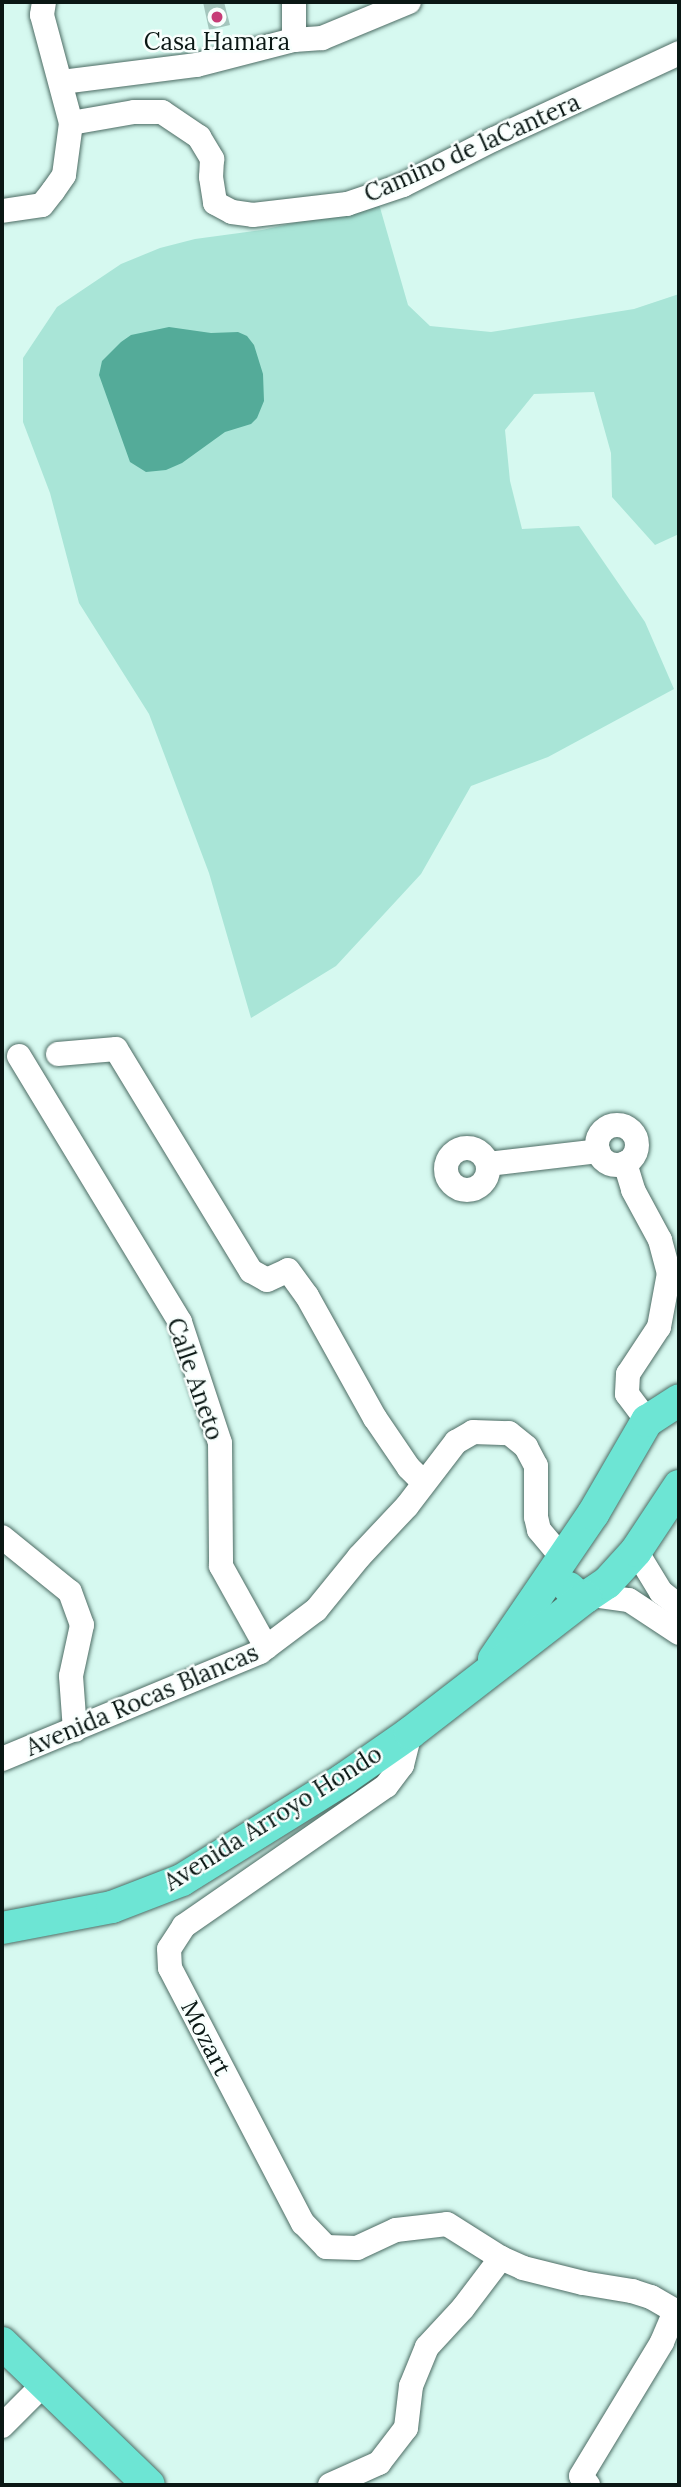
<!DOCTYPE html>
<style>
body{margin:0}
#map{position:relative;width:681px;height:2487px;overflow:hidden;background:#d6f9f0;font-family:Lora,serif}
div>[style]{position:absolute}
.green>*{inset:0;background:#a9e5d7}
.water>*{inset:0;background:#54ab99}
.building>*{inset:0;background:#a4c6bd}
.roads{filter:drop-shadow(0 0 2px #4d6c64) drop-shadow(0 0 2px #4d6c64)}
.minor>*{height:24px;margin:-12px;padding:0 12px;transform-origin:12px;border-radius:12px;background:#fff}
.minor>.ring{margin:-12px;padding:0;box-sizing:content-box;background:none;border:24px solid #fff;border-radius:50%}
.major>*{height:32px;margin:-16px;padding:0 16px;transform-origin:16px;border-radius:16px;background:#6de5d4}
.dots>*{width:19px;height:19px;translate:-50% -50%;box-sizing:border-box;border:4px solid #f8fffd;border-radius:50%}
span{translate:-50% -50%;white-space:nowrap;text-align:center;line-height:1.15;-webkit-text-stroke:5px #f8fffd;paint-order:stroke}
.poi-label{font-size:24px;color:#0a1714}
.street-label{font-size:24px;color:#0a1714}
.frame{position:absolute;inset:0;border:4px solid #0a1714;pointer-events:none}
</style>
<div id="map">
<div class="green">
<div style="clip-path:polygon(379px 204px,408px 305px,430px 326px,491px 332px,634px 309px,679px 294px,679px 534px,655px 545px,612px 497px,611px 453px,594px 392px,534px 394px,505px 430px,510px 481px,522px 529px,579px 526px,645px 622px,674px 689px,548px 757px,471px 786px,421px 874px,336px 966px,251px 1018px,209px 873px,149px 714px,79px 603px,50px 493px,23px 422px,23px 358px,57px 307px,121px 264px,160px 248px,195px 239px,262px 230px)"></div>
</div>
<div class="water">
<div style="clip-path:polygon(169px 327px,211px 333px,238px 332px,247px 336px,254px 345px,263px 374px,264px 401px,257px 418px,251px 424px,225px 432px,182px 463px,166px 470px,146px 472px,130px 462px,99px 375px,102px 361px,121px 342px,131px 335px)"></div>
</div>
<div class="building">
<div style="clip-path:polygon(203px 2px,224px 2px,230px 25px,209px 30px)"></div>
</div>
<div class="roads">
<div class="minor">
<div style="left:44px;top:2px;width:13px;rotate:99deg"></div>
<div style="left:42px;top:15px;width:112px;rotate:75deg"></div>
<div style="left:71px;top:123px;width:64px;rotate:-9.9deg"></div>
<div style="left:134px;top:112px;width:28px"></div>
<div style="left:162px;top:112px;width:45px;rotate:34deg"></div>
<div style="left:199px;top:137px;width:26px;rotate:59deg"></div>
<div style="left:212px;top:159px;width:18px;rotate:93deg"></div>
<div style="left:211px;top:177px;width:26px;rotate:81deg"></div>
<div style="left:215px;top:203px;width:19px;rotate:28deg"></div>
<div style="left:232px;top:212px;width:21px;rotate:8deg"></div>
<div style="left:253px;top:215px;width:95px;rotate:-6.7deg"></div>
<div style="left:347px;top:204px;width:59px;rotate:-18.7deg"></div>
<div style="left:403px;top:185px;width:102px;rotate:-26.8deg"></div>
<div style="left:494px;top:139px;width:204px;rotate:-24.9deg"></div>
<div style="left:294px;top:2px;width:38px;rotate:90deg"></div>
<div style="left:62px;top:82px;width:136px;rotate:-7.2deg"></div>
<div style="left:197px;top:65px;width:100px;rotate:-14.5deg"></div>
<div style="left:294px;top:40px;width:28px;rotate:-4deg"></div>
<div style="left:322px;top:38px;width:94px;rotate:-22.5deg"></div>
<div style="left:2px;top:211px;width:40px;rotate:-8.5deg"></div>
<div style="left:42px;top:205px;width:18px;rotate:-52deg"></div>
<div style="left:53px;top:191px;width:19px;rotate:-55deg"></div>
<div style="left:64px;top:175px;width:52px;rotate:-82.3deg"></div>
<div style="left:58px;top:1054px;width:58px;rotate:-4.9deg"></div>
<div style="left:116px;top:1049px;width:260px;rotate:58.7deg"></div>
<div style="left:251px;top:1271px;width:18px;rotate:29deg"></div>
<div style="left:267px;top:1280px;width:23px;rotate:-25deg"></div>
<div style="left:288px;top:1270px;width:32px;rotate:54deg"></div>
<div style="left:307px;top:1296px;width:140px;rotate:60.9deg"></div>
<div style="left:375px;top:1418px;width:60px;rotate:55.8deg"></div>
<div style="left:409px;top:1468px;width:21px;rotate:45deg"></div>
<div style="left:19px;top:1056px;width:311px;rotate:58.8deg"></div>
<div style="left:180px;top:1322px;width:127px;rotate:71.7deg"></div>
<div style="left:220px;top:1443px;width:123px;rotate:89.5deg"></div>
<div style="left:221px;top:1566px;width:93px;rotate:60.9deg"></div>
<div class="ring" style="left:597px;top:1125px;width:16px;height:16px"></div>
<div class="ring" style="left:446px;top:1148px;width:18px;height:18px"></div>
<div style="left:625px;top:1163px;width:28px;rotate:73deg"></div>
<div style="left:633px;top:1190px;width:57px;rotate:61.6deg"></div>
<div style="left:660px;top:1240px;width:34px;rotate:75deg"></div>
<div style="left:669px;top:1273px;width:55px;rotate:100.5deg"></div>
<div style="left:659px;top:1327px;width:56px;rotate:123.4deg"></div>
<div style="left:628px;top:1374px;width:20px;rotate:93deg"></div>
<div style="left:627px;top:1394px;width:34px;rotate:53deg"></div>
<div style="left:488px;top:1164px;width:111px;rotate:-6.7deg"></div>
<div style="left:2px;top:1537px;width:87px;rotate:39deg"></div>
<div style="left:70px;top:1592px;width:35px;rotate:70deg"></div>
<div style="left:82px;top:1625px;width:52px;rotate:102.2deg"></div>
<div style="left:71px;top:1676px;width:54px;rotate:85.8deg"></div>
<div style="left:636px;top:1551px;width:48px;rotate:58.6deg"></div>
<div style="left:661px;top:1592px;width:23px;rotate:38deg"></div>
<div style="left:593px;top:1595px;width:36px;rotate:8deg"></div>
<div style="left:629px;top:1600px;width:60px;rotate:33.4deg"></div>
<div style="left:410px;top:1733px;width:33px;rotate:104deg"></div>
<div style="left:402px;top:1765px;width:26px;rotate:127deg"></div>
<div style="left:386px;top:1786px;width:246px;rotate:145.3deg"></div>
<div style="left:184px;top:1926px;width:27px;rotate:123deg"></div>
<div style="left:169px;top:1949px;width:19px;rotate:87deg"></div>
<div style="left:170px;top:1968px;width:288px;rotate:62.5deg"></div>
<div style="left:303px;top:2223px;width:33px;rotate:46deg"></div>
<div style="left:326px;top:2247px;width:31px;rotate:2deg"></div>
<div style="left:357px;top:2248px;width:43px;rotate:-24.8deg"></div>
<div style="left:396px;top:2230px;width:51px;rotate:-6.7deg"></div>
<div style="left:447px;top:2224px;width:64px;rotate:32.2deg"></div>
<div style="left:2px;top:1759px;width:279px;rotate:-22.5deg"></div>
<div style="left:260px;top:1652px;width:70px;rotate:-36.9deg"></div>
<div style="left:316px;top:1610px;width:68px;rotate:-50.9deg"></div>
<div style="left:359px;top:1557px;width:70px;rotate:-46.7deg"></div>
<div style="left:407px;top:1506px;width:81px;rotate:-52.6deg"></div>
<div style="left:456px;top:1442px;width:20px;rotate:-30deg"></div>
<div style="left:473px;top:1432px;width:36px;rotate:2deg"></div>
<div style="left:509px;top:1433px;width:22px;rotate:39deg"></div>
<div style="left:526px;top:1447px;width:21px;rotate:62deg"></div>
<div style="left:536px;top:1466px;width:51px;rotate:90deg"></div>
<div style="left:536px;top:1517px;width:13px;rotate:77deg"></div>
<div style="left:539px;top:1530px;width:35px;rotate:50deg"></div>
<div style="left:2px;top:2426px;width:59px;rotate:-45deg"></div>
<div style="left:330px;top:2485px;width:54px;rotate:-24.2deg"></div>
<div style="left:379px;top:2463px;width:44px;rotate:-52.4deg"></div>
<div style="left:406px;top:2428px;width:42px;rotate:-83.2deg"></div>
<div style="left:411px;top:2386px;width:42px;rotate:-67.7deg"></div>
<div style="left:427px;top:2347px;width:53px;rotate:-47.3deg"></div>
<div style="left:463px;top:2308px;width:63px;rotate:-52.8deg"></div>
<div style="left:501px;top:2258px;width:24px;rotate:24deg"></div>
<div style="left:523px;top:2268px;width:62px;rotate:14deg"></div>
<div style="left:583px;top:2283px;width:50px;rotate:9.3deg"></div>
<div style="left:632px;top:2291px;width:20px;rotate:18deg"></div>
<div style="left:651px;top:2297px;width:32px;rotate:30deg"></div>
<div style="left:588px;top:2485px;width:11px;rotate:-128deg"></div>
<div style="left:581px;top:2476px;width:157px;rotate:-58.8deg"></div>
<div style="left:662px;top:2342px;width:34px;rotate:-67deg"></div>
</div>
<div class="major">
<div style="left:569px;top:1588px;width:8px;rotate:45deg"></div>
<div style="left:575px;top:1594px;width:11px;rotate:15deg"></div>
<div style="left:586px;top:1597px;width:25px;rotate:-34deg"></div>
<div style="left:607px;top:1583px;width:43px;rotate:-47.8deg"></div>
<div style="left:636px;top:1551px;width:78px;rotate:-56.5deg"></div>
<div style="left:494px;top:1659px;width:176px;rotate:-55.7deg"></div>
<div style="left:593px;top:1514px;width:108px;rotate:-59.9deg"></div>
<div style="left:647px;top:1421px;width:38px;rotate:-33deg"></div>
<div style="left:2px;top:1928px;width:112px;rotate:-10.8deg"></div>
<div style="left:112px;top:1907px;width:75px;rotate:-21.1deg"></div>
<div style="left:182px;top:1880px;width:191px;rotate:-31.9deg"></div>
<div style="left:344px;top:1779px;width:80px;rotate:-34.9deg"></div>
<div style="left:410px;top:1733px;width:222px;rotate:-37.7deg"></div>
<div style="left:2px;top:2343px;width:204px;rotate:44deg"></div>
</div>
</div>
<div class="dots">
<div style="left:217px;top:17px;background:#c63d77"></div>
</div>
<div class="poi-label">
<span style="left:217px;top:42px">Casa Hamara</span>
</div>
<div class="street-label">
<span style="left:472px;top:148px;rotate:-24deg">Camino de laCantera</span>
<span style="left:195px;top:1379px;rotate:71deg">Calle Aneto</span>
<span style="left:142px;top:1700px;rotate:-23deg">Avenida Rocas Blancas</span>
<span style="left:273px;top:1818px;rotate:-32deg">Avenida Arroyo Hondo</span>
<span style="left:206px;top:2038px;rotate:63deg">Mozart</span>
</div>
<div class="frame"></div>
</div>
